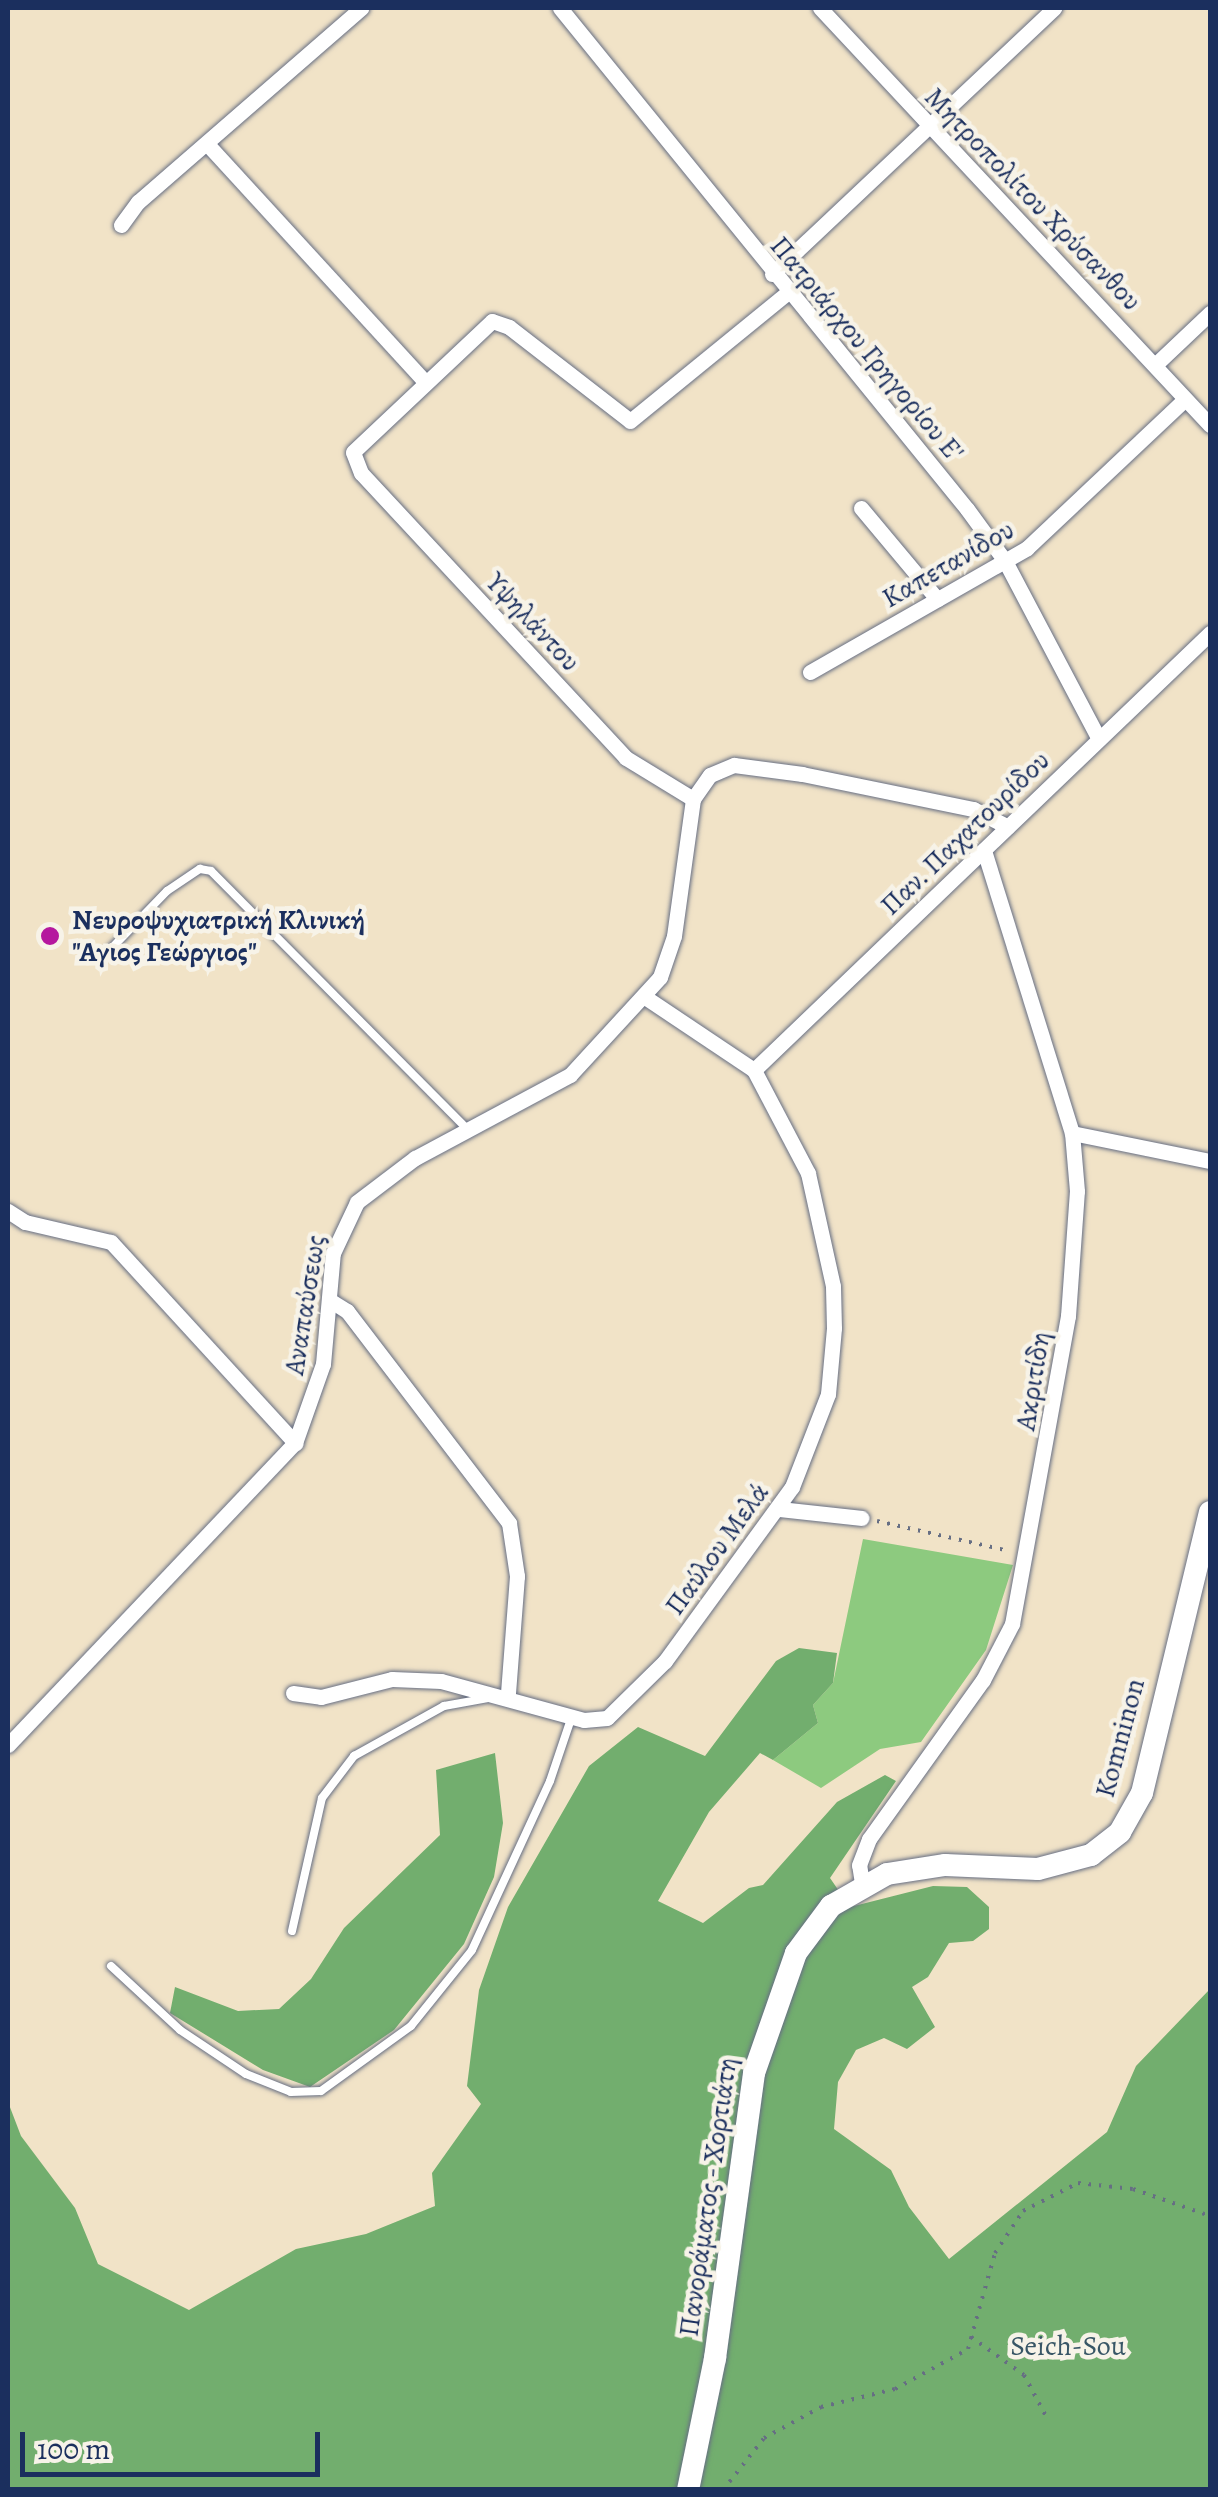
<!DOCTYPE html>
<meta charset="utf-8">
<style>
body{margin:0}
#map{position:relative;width:1218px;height:2497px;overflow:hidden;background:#f1e3c7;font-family:Alegreya,serif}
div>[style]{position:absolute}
.green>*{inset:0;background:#8dca7f}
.forest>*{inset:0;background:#72ae6e}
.path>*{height:4px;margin-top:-2px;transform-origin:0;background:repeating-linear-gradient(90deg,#666e83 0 2.5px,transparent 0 10.5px)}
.roads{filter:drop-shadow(0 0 2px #666e83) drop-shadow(0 0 2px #666e83)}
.lane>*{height:8px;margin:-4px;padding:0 4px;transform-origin:4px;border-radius:4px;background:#fff}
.street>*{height:15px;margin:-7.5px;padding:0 7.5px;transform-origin:7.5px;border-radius:7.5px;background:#fff}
.secondary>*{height:22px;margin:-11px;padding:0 11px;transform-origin:11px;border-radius:11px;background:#fff}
.dots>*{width:28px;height:28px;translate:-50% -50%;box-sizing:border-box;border:5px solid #f7f3e8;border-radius:50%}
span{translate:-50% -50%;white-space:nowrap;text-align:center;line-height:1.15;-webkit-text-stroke:9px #f7f3e8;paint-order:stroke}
.street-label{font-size:28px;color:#1b2f5e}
.poi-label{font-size:28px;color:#1b2f5e;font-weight:700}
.left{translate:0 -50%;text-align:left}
.park-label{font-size:28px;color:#385666}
.frame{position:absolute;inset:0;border:10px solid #1b2f5e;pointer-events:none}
.scale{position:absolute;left:20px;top:2432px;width:300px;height:45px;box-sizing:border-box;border:5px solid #1b2f5e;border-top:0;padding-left:12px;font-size:30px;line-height:35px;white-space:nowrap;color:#1b2f5e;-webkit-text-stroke:8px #f7f3e8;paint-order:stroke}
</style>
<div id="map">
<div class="green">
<div style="clip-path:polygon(863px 1539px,1013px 1565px,986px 1650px,921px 1742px,880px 1749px,821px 1788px,773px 1760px,818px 1723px,813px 1705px,833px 1683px)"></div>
</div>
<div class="forest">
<div style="clip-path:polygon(799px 1648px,837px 1653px,833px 1683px,813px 1705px,818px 1723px,773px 1760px,760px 1753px,709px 1812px,658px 1901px,703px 1923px,749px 1888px,763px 1885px,837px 1802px,885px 1775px,896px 1781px,830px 1878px,850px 1907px,933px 1886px,967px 1887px,989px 1907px,989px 1929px,973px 1941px,949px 1943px,928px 1977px,912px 1987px,935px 2027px,907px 2049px,884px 2038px,856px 2050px,838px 2082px,834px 2129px,891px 2170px,909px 2207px,949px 2259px,1107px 2132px,1136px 2066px,1210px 1989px,1210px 2489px,8px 2489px,8px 2102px,21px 2136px,75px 2208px,98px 2264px,189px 2310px,296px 2249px,366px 2234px,435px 2206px,432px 2173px,481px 2104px,467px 2086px,479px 1990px,508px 1907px,589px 1766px,638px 1727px,705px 1756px,776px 1661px)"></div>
<div style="clip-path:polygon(495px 1753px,503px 1823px,494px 1877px,464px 1944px,394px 2030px,310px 2087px,263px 2070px,170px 2013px,175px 1987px,238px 2011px,279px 2009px,311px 1979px,344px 1928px,440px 1835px,436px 1770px)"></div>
</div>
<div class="path">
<div style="left:877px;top:1521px;width:135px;rotate:12.8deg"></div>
<div style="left:971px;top:2337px;width:65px;rotate:35.6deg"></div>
<div style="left:1024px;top:2375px;width:49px;rotate:61.9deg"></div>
<div style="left:723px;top:2490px;width:66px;rotate:-51.7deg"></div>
<div style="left:764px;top:2438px;width:65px;rotate:-28.5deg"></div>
<div style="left:821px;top:2407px;width:76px;rotate:-13.7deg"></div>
<div style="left:895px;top:2389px;width:83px;rotate:-28.7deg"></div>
<div style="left:968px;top:2349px;width:100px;rotate:-74.3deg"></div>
<div style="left:995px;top:2253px;width:50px;rotate:-56.3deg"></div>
<div style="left:1023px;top:2211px;width:62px;rotate:-27deg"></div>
<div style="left:1078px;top:2183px;width:55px;rotate:6.2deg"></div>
<div style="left:1133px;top:2189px;width:82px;rotate:19.3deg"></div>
</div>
<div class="roads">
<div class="lane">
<div style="left:105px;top:955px;width:89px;rotate:-45.9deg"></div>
<div style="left:167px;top:891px;width:40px;rotate:-34deg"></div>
<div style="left:200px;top:869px;width:11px;rotate:10deg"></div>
<div style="left:211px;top:871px;width:365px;rotate:45.2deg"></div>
<div style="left:292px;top:1931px;width:136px;rotate:-77.3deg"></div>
<div style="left:322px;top:1798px;width:53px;rotate:-52.7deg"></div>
<div style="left:354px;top:1756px;width:103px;rotate:-29.1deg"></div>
<div style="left:444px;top:1706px;width:46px;rotate:-10.1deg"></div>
<div style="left:111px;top:1966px;width:94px;rotate:42.8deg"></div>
<div style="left:180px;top:2030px;width:79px;rotate:33.7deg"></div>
<div style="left:246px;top:2074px;width:48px;rotate:21.8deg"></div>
<div style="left:291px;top:2092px;width:30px;rotate:-2deg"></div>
<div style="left:321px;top:2091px;width:111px;rotate:-35.8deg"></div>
<div style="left:411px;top:2026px;width:97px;rotate:-51.2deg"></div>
<div style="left:472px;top:1950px;width:186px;rotate:-65.2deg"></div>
<div style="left:550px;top:1781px;width:69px;rotate:-71.3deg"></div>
</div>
<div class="street">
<div style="left:560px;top:8px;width:645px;rotate:50.91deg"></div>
<div style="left:967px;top:509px;width:64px;rotate:53.8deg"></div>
<div style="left:1005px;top:561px;width:201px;rotate:62.2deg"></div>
<div style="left:820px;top:8px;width:571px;rotate:46.92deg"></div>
<div style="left:209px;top:146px;width:319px;rotate:47.5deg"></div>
<div style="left:121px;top:225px;width:29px;rotate:-54deg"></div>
<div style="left:138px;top:202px;width:296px;rotate:-41deg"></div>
<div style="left:772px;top:274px;width:388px;rotate:-43.3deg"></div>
<div style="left:1155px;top:365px;width:76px;rotate:-43.4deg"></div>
<div style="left:861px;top:508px;width:119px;rotate:50.1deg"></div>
<div style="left:810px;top:672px;width:250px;rotate:-29.7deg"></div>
<div style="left:1027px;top:548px;width:217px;rotate:-43.3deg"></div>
<div style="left:693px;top:799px;width:79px;rotate:-148.5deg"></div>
<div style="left:626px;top:758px;width:389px;rotate:-132.9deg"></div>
<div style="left:361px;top:473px;width:22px;rotate:-111deg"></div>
<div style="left:353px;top:452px;width:191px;rotate:-43.3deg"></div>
<div style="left:492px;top:321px;width:18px;rotate:19deg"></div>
<div style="left:509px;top:327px;width:153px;rotate:37.8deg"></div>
<div style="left:630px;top:421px;width:203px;rotate:-39.2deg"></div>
<div style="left:754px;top:1070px;width:632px;rotate:-43.78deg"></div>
<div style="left:1072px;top:1133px;width:141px;rotate:11.5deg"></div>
<div style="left:8px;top:1211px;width:20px;rotate:33deg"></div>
<div style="left:25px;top:1222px;width:88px;rotate:13.1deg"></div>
<div style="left:111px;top:1242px;width:273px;rotate:47.5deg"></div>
<div style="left:331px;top:1301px;width:19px;rotate:32deg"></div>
<div style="left:347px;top:1311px;width:267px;rotate:52.6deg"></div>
<div style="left:509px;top:1523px;width:54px;rotate:81.4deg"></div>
<div style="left:517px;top:1576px;width:118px;rotate:94.4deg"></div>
<div style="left:780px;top:1509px;width:82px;rotate:6.3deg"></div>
<div style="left:293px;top:1693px;width:28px;rotate:8deg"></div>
<div style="left:321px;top:1697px;width:73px;rotate:-14.2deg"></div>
<div style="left:392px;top:1679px;width:49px;rotate:2.3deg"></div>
<div style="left:441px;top:1681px;width:148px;rotate:15.3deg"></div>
<div style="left:584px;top:1720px;width:23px;rotate:-5deg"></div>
<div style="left:607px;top:1718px;width:81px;rotate:-44.5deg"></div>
<div style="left:665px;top:1661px;width:215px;rotate:-53.9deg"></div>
<div style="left:792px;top:1487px;width:100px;rotate:-68.8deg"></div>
<div style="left:828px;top:1394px;width:66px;rotate:-84.8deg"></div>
<div style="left:834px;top:1328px;width:42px;rotate:-91.4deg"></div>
<div style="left:833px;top:1286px;width:116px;rotate:-102.5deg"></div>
<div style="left:808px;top:1173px;width:116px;rotate:-117.7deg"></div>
<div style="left:754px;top:1070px;width:131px;rotate:-146.2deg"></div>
<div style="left:8px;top:1745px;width:417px;rotate:-46.5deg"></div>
<div style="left:295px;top:1443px;width:84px;rotate:-70.5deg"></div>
<div style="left:323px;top:1364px;width:111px;rotate:-84.9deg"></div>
<div style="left:333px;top:1253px;width:56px;rotate:-64.8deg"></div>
<div style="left:357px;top:1202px;width:73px;rotate:-37.2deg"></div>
<div style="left:415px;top:1158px;width:176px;rotate:-28.2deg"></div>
<div style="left:570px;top:1075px;width:133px;rotate:-47.4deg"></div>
<div style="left:660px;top:977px;width:43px;rotate:-71.1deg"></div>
<div style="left:674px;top:936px;width:138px;rotate:-82.1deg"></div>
<div style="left:693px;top:799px;width:29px;rotate:-55deg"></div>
<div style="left:710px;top:775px;width:26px;rotate:-23deg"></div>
<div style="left:734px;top:765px;width:69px;rotate:7.5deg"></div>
<div style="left:802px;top:774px;width:175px;rotate:11.6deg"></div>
<div style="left:973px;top:809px;width:39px;rotate:27deg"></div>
<div style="left:862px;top:1883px;width:18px;rotate:-99deg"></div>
<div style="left:859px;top:1865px;width:28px;rotate:-69deg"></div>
<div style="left:869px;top:1839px;width:196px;rotate:-54.4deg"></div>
<div style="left:983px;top:1680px;width:63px;rotate:-62.6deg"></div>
<div style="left:1012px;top:1624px;width:313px;rotate:-79.7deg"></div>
<div style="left:1068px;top:1316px;width:125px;rotate:-85.9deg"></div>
<div style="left:1077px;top:1191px;width:58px;rotate:-94.9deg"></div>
<div style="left:1072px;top:1133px;width:296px;rotate:-107.3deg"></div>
</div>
<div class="secondary">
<div style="left:688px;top:2490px;width:135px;rotate:-78.4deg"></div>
<div style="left:715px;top:2358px;width:288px;rotate:-82.2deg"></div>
<div style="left:754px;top:2073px;width:127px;rotate:-70.7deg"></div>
<div style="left:796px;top:1953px;width:59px;rotate:-53.3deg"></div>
<div style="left:831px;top:1906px;width:64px;rotate:-29.7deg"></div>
<div style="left:887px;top:1874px;width:59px;rotate:-8.8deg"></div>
<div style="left:945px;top:1865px;width:93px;rotate:2.5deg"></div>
<div style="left:1038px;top:1869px;width:55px;rotate:-14.8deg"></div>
<div style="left:1091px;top:1855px;width:37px;rotate:-38deg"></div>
<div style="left:1120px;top:1832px;width:45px;rotate:-60.6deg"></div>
<div style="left:1142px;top:1793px;width:289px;rotate:-76.4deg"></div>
</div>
</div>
<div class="dots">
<div style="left:50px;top:936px;background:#b5179e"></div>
</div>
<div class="street-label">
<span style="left:1033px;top:199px;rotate:46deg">Μητροπολίτου Χρύσανθου</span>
<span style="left:867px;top:349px;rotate:50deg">Πατριάρχου Γρηγορίου Ε'</span>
<span style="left:948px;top:564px;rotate:-30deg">Καπετανίδου</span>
<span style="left:533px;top:622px;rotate:47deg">Υψηλάντου</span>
<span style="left:965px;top:833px;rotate:-44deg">Παν. Παχατουρίδου</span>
<span style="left:305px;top:1305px;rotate:-81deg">Αναπαύσεως</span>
<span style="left:1033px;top:1381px;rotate:-81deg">Ακριτίδη</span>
<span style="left:717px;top:1549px;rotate:-54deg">Παύλου Μελά</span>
<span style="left:1120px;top:1738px;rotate:-75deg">Komninon</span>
<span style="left:708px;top:2197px;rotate:-82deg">Πανοράματος - Χορτιάτη</span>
</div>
<div class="poi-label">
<span class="left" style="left:72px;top:936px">Νευροψυχιατρική Κλινική<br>"Αγιος Γεώργιος"</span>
</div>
<div class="park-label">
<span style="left:1068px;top:2346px">Seich-Sou</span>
</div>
<div class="frame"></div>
<div class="scale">100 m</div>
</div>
